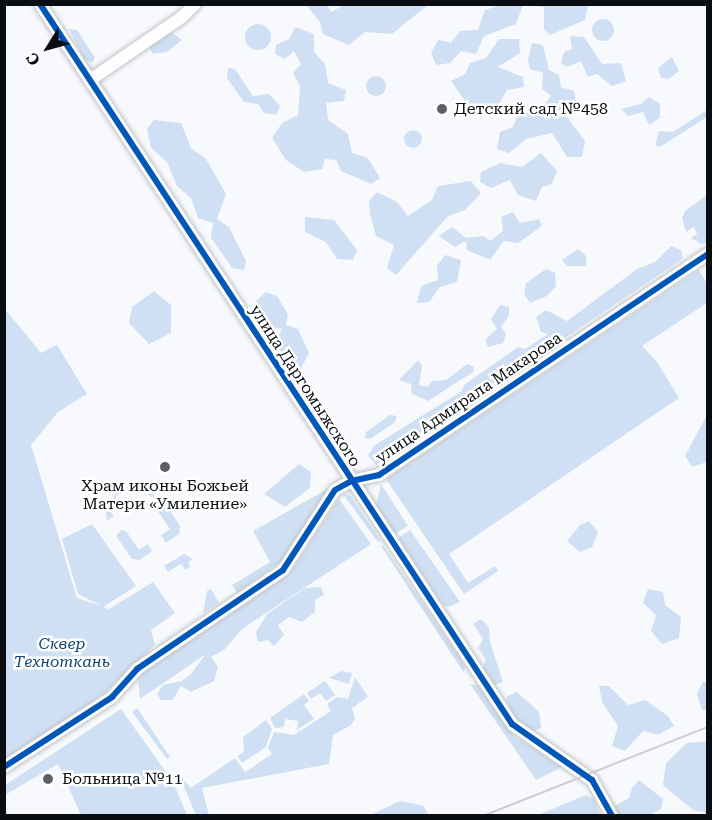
<!DOCTYPE html>
<meta charset="utf-8">
<style>
body{margin:0}
#map{position:relative;width:712px;height:820px;overflow:hidden;background:#f7f9fc;font-family:"Roboto Serif",serif}
div>[style]{position:absolute}
.green>*{inset:0;background:#d0e0f4}
.round{border-radius:50%}
.roads{filter:drop-shadow(0 0 2px #c0c3c7) drop-shadow(0 0 2px #c0c3c7)}
.minor>*{height:12px;margin:-6px;padding:0 6px;transform-origin:6px;border-radius:6px;background:#fefeff}
.tram>*{height:1.5px;margin:-0.75px;padding:0 0.75px;transform-origin:0.75px;border-radius:0.75px;background:#cdced0}
.cycleway>*{height:6px;margin:-3px;padding:0 3px;transform-origin:3px;border-radius:3px;background:#0057b8}
.dots>*{width:16px;height:16px;translate:-50% -50%;box-sizing:border-box;border:3px solid #fff;border-radius:50%}
span{translate:-50% -50%;white-space:nowrap;text-align:center;line-height:1.15;-webkit-text-stroke:5px #fff;paint-order:stroke}
.poi-label{font-size:16px;color:#0a0e12}
.left{translate:0 -50%;text-align:left}
.street-label{font-size:16px;color:#0a0e12}
.park-label{font-size:16px;color:#134577;font-style:italic}
.frame{position:absolute;inset:0;border:6px solid #0a0e12;pointer-events:none}
.north{position:absolute;left:18px;top:18px;width:60px;height:60px;-webkit-text-stroke:4px #fff;paint-order:stroke;rotate:233deg;font-size:16px;font-weight:700;line-height:24px;text-align:center;color:#0a0e12}
.north::after{content:'';display:block;margin:auto;width:21px;height:27px;background:#0a0e12;clip-path:polygon(50% 0,100% 100%,50% 72%,0 100%)}
</style>
<div id="map">
<div class="green">
<div style="clip-path:polygon(327px 4px,331px 12px,344px 5px,428px 5px,392px 34px,365px 32px,349px 45px,323px 34px,320px 22px,307px 6px)"></div>
<div style="clip-path:polygon(500px 5px,523px 5px,516px 24px,484px 36px,476px 54px,461px 51px,450px 63px,436px 65px,431px 53px,438px 40px,451px 43px,460px 31px,478px 30px,485px 10px)"></div>
<div style="clip-path:polygon(531px 5px,588px 5px,585px 20px,550px 35px,544px 29px,544px 7px)"></div>
<div class="round" style="left:592px;top:19px;width:22px;height:22px"></div>
<div class="round" style="left:245px;top:24px;width:26px;height:26px"></div>
<div style="clip-path:polygon(295px 27px,314px 34px,314px 52px,325px 64px,328px 83px,346px 90px,344px 101px,326px 103px,328px 120px,348px 134px,352px 153px,368px 158px,380px 178px,371px 184px,341px 171px,336px 160px,325px 159px,322px 169px,304px 172px,286px 160px,272px 138px,282px 123px,298px 115px,300px 86px,293px 73px,301px 64px,294px 51px,285px 59px,275px 54px,276px 45px,289px 39px)"></div>
<div style="clip-path:polygon(69px 29px,77px 30px,95px 58px,92px 63px,84px 59px)"></div>
<div style="clip-path:polygon(167px 29px,182px 40px,167px 52px,153px 54px,148px 46px)"></div>
<div style="clip-path:polygon(570px 36px,584px 37px,602px 64px,621px 63px,626px 81px,612px 86px,597px 74px,588px 77px,581px 61px,567px 67px,561px 63px,564px 52px,572px 49px)"></div>
<div style="clip-path:polygon(499px 39px,519px 39px,520px 53px,498px 67px,523px 77px,524px 87px,507px 90px,497px 108px,470px 108px,451px 81px,465px 74px,470px 63px,486px 58px)"></div>
<div style="clip-path:polygon(532px 43px,543px 45px,549px 70px,559px 75px,561px 87px,574px 91px,576px 103px,567px 117px,585px 141px,582px 157px,567px 157px,552px 133px,526px 139px,509px 153px,497px 149px,500px 132px,513px 127px,519px 111px,537px 114px,551px 96px,542px 89px,543px 73px,530px 69px,528px 60px)"></div>
<div style="clip-path:polygon(672px 57px,679px 71px,669px 79px,661px 78px,658px 68px)"></div>
<div style="clip-path:polygon(228px 68px,235px 69px,253px 96px,269px 94px,280px 106px,276px 115px,264px 113px,258px 104px,244px 102px,227px 78px)"></div>
<div class="round" style="left:366px;top:76px;width:20px;height:20px"></div>
<div style="clip-path:polygon(649px 97px,660px 104px,660px 118px,649px 125px,643px 112px,628px 116px,621px 109px,641px 104px)"></div>
<div style="clip-path:polygon(707px 110px,707px 117px,660px 147px,655px 145px,659px 131px,673px 132px)"></div>
<div style="clip-path:polygon(154px 120px,181px 123px,191px 148px,206px 159px,226px 194px,217px 219px,229px 227px,246px 261px,244px 270px,232px 268px,211px 238px,213px 223px,198px 218px,191px 198px,177px 186px,167px 162px,151px 148px,147px 129px)"></div>
<div class="round" style="left:404px;top:130px;width:18px;height:18px"></div>
<div style="clip-path:polygon(541px 153px,557px 171px,552px 184px,542px 187px,536px 201px,518px 195px,510px 180px,491px 188px,480px 182px,481px 172px,500px 163px,522px 167px)"></div>
<div style="clip-path:polygon(471px 181px,481px 193px,465px 210px,448px 216px,396px 275px,387px 268px,394px 245px,376px 236px,370px 214px,369px 201px,377px 192px,397px 202px,408px 216px,432px 200px,438px 186px)"></div>
<div style="clip-path:polygon(707px 195px,707px 243px,701px 244px,691px 238px,697px 234px,694px 227px,686px 232px,682px 218px,685px 211px)"></div>
<div style="clip-path:polygon(513px 212px,520px 223px,539px 219px,542px 226px,518px 243px,504px 241px,490px 260px,467px 250px,466px 241px,455px 247px,439px 236px,452px 227px,466px 238px,484px 236px,490px 241px,503px 231px,501px 217px)"></div>
<div style="clip-path:polygon(305px 217px,334px 220px,357px 250px,353px 260px,337px 259px,326px 242px,305px 232px)"></div>
<div style="clip-path:polygon(671px 246px,681px 250px,683px 258px,678px 262px,376px 465px,368px 455px,375px 445px,462px 391px,464px 385px,518px 347px,525px 349px,548px 334px,541px 332px,536px 317px,546px 310px,567px 321px,637px 269px,655px 262px)"></div>
<div style="clip-path:polygon(578px 249px,586px 256px,586px 266px,567px 266px,562px 260px)"></div>
<div style="clip-path:polygon(445px 255px,461px 260px,457px 282px,440px 287px,429px 302px,417px 303px,421px 286px,438px 280px,437px 266px)"></div>
<div style="clip-path:polygon(546px 269px,555px 273px,556px 286px,547px 296px,530px 303px,524px 294px,526px 283px)"></div>
<div style="clip-path:polygon(699px 270px,707px 284px,707px 303px,642px 346px,657px 362px,679px 398px,449px 554px,468px 583px,495px 566px,498px 571px,464px 594px,386px 479px)"></div>
<div style="clip-path:polygon(154px 291px,171px 305px,171px 333px,149px 344px,129px 323px,132px 307px)"></div>
<div style="clip-path:polygon(266px 292px,277px 296px,288px 314px,286px 325px,298px 329px,309px 353px,300px 370px,289px 368px,275px 343px,282px 329px,266px 326px,253px 304px)"></div>
<div style="clip-path:polygon(500px 305px,509px 307px,509px 315px,501px 327px,506px 334px,503px 343px,488px 347px,485px 340px,497px 329px,491px 319px)"></div>
<div style="clip-path:polygon(5px 309px,41px 353px,57px 345px,87px 394px,58px 412px,31px 445px,77px 598px,102px 606px,78px 594px,62px 539px,92px 524px,136px 586px,103px 607px,109px 609px,153px 582px,175px 613px,151px 630px,155px 645px,99px 698px,5px 759px)"></div>
<div style="clip-path:polygon(418px 360px,422px 366px,419px 385px,427px 387px,432px 381px,446px 380px,467px 364px,474px 367px,473px 372px,428px 401px,412px 394px,411px 384px,399px 380px)"></div>
<div style="clip-path:polygon(390px 415px,397px 416px,394px 423px,370px 439px,365px 438px,366px 432px)"></div>
<div style="clip-path:polygon(707px 415px,707px 462px,692px 467px,685px 456px)"></div>
<div style="clip-path:polygon(299px 464px,311px 472px,310px 488px,285px 507px,264px 494px)"></div>
<div style="clip-path:polygon(381px 484px,408px 526px,395px 534px,376px 506px)"></div>
<div style="clip-path:polygon(141px 486px,159px 499px,155px 501px,143px 489px,139px 492px,129px 487px,116px 496px,116px 506px,110px 511px,114px 516px,107px 521px,106px 513px,117px 491px,132px 485px)"></div>
<div style="clip-path:polygon(329px 488px,288px 556px,237px 593px,232px 585px,270px 562px,253px 531px)"></div>
<div style="clip-path:polygon(343px 494px,351px 496px,381px 541px,378px 542px)"></div>
<div style="clip-path:polygon(339px 499px,371px 544px,242px 629px,224px 650px,211px 657px,218px 667px,214px 681px,191px 692px,181px 686px,173px 700px,161px 700px,157px 694px,163px 685px,182px 681px,190px 675px,206px 654px,140px 699px,138px 679px,150px 665px,290px 573px)"></div>
<div style="clip-path:polygon(165px 503px,180px 526px,179px 534px,166px 543px,161px 535px,170px 529px,157px 510px)"></div>
<div style="clip-path:polygon(589px 521px,598px 532px,592px 547px,580px 552px,567px 541px,580px 525px)"></div>
<div style="clip-path:polygon(121px 530px,126px 531px,139px 550px,148px 544px,152px 551px,140px 560px,132px 559px,116px 536px)"></div>
<div style="clip-path:polygon(410px 530px,460px 602px,448px 607px,442px 604px,398px 538px)"></div>
<div style="clip-path:polygon(383px 545px,465px 665px,464px 673px,381px 546px)"></div>
<div style="clip-path:polygon(184px 554px,193px 559px,188px 562px,190px 567px,185px 570px,181px 564px,168px 572px,164px 566px)"></div>
<div style="clip-path:polygon(321px 587px,324px 595px,315px 600px,315px 612px,302px 622px,289px 617px,278px 625px,284px 635px,274px 646px,268px 640px,258px 642px,256px 632px,267px 614px,305px 588px)"></div>
<div style="clip-path:polygon(211px 589px,219px 603px,203px 613px,207px 591px)"></div>
<div style="clip-path:polygon(648px 589px,663px 592px,665px 605px,681px 617px,679px 638px,662px 644px,651px 631px,656px 615px,643px 603px)"></div>
<div style="clip-path:polygon(481px 619px,489px 627px,490px 642px,503px 682px,492px 686px,482px 671px,486px 659px,478px 648px,483px 639px,473px 624px)"></div>
<div style="clip-path:polygon(341px 671px,352px 673px,349px 684px,329px 678px)"></div>
<div style="clip-path:polygon(355px 677px,368px 697px,352px 708px,355px 719px,351px 725px,333px 735px,329px 764px,202px 788px,209px 815px,196px 815px,178px 773px,191px 788px,235px 758px,245px 772px,272px 754px,268px 748px,274px 732px,294px 735px,331px 711px,327px 704px,337px 697px,348px 699px)"></div>
<div style="clip-path:polygon(325px 681px,335px 695px,326px 701px,320px 693px,311px 699px,307px 693px)"></div>
<div style="clip-path:polygon(703px 682px,707px 682px,707px 710px,702px 710px,697px 694px)"></div>
<div style="clip-path:polygon(470px 684px,478px 685px,514px 736px,562px 767px,536px 780px)"></div>
<div style="clip-path:polygon(599px 686px,609px 686px,628px 705px,645px 700px,668px 716px,674px 726px,658px 735px,643px 731px,625px 751px,612px 746px,618px 726px,602px 702px)"></div>
<div style="clip-path:polygon(517px 692px,539px 712px,541px 728px,530px 733px,513px 719px,506px 697px)"></div>
<div style="clip-path:polygon(304px 694px,309px 701px,304px 705px,314px 719px,297px 730px,298px 721px,286px 719px,283px 727px,275px 728px,270px 718px)"></div>
<div style="clip-path:polygon(137px 708px,170px 757px,167px 759px,132px 712px)"></div>
<div style="clip-path:polygon(121px 709px,173px 782px,187px 815px,81px 815px,58px 764px,5px 795px,5px 785px)"></div>
<div style="clip-path:polygon(266px 720px,272px 729px,266px 747px,242px 763px,237px 756px,244px 752px,243px 737px)"></div>
<div style="clip-path:polygon(707px 741px,708px 741px,707px 813px,693px 810px,663px 785px,666px 763px,687px 743px)"></div>
<div style="clip-path:polygon(639px 780px,663px 799px,661px 809px,649px 815px,610px 816px,611px 808px,629px 798px,632px 788px)"></div>
<div style="clip-path:polygon(586px 795px,594px 799px,600px 815px,538px 815px)"></div>
<div style="clip-path:polygon(400px 801px,424px 806px,428px 815px,370px 815px)"></div>
</div>
<div class="roads">
<div class="minor">
<div style="left:40px;top:4px;width:861px;rotate:56.75deg"></div>
<div style="left:512px;top:724px;width:98px;rotate:35deg"></div>
<div style="left:592px;top:780px;width:41px;rotate:60.9deg"></div>
<div style="left:90px;top:80px;width:112px;rotate:-34.4deg"></div>
<div style="left:182px;top:17px;width:18px;rotate:-45deg"></div>
<div style="left:4px;top:767px;width:129px;rotate:-32.9deg"></div>
<div style="left:112px;top:697px;width:38px;rotate:-48deg"></div>
<div style="left:137px;top:669px;width:176px;rotate:-34.1deg"></div>
<div style="left:283px;top:570px;width:95px;rotate:-57deg"></div>
<div style="left:335px;top:490px;width:18px;rotate:-29deg"></div>
<div style="left:351px;top:481px;width:29px;rotate:-12deg"></div>
<div style="left:379px;top:475px;width:396px;rotate:-33.9deg"></div>
</div>
</div>
<div class="tram">
<div style="left:483px;top:816px;width:242px;rotate:-21.6deg"></div>
</div>
<div class="cycleway">
<div style="left:40px;top:4px;width:861px;rotate:56.75deg"></div>
<div style="left:512px;top:724px;width:98px;rotate:35deg"></div>
<div style="left:592px;top:780px;width:41px;rotate:60.9deg"></div>
<div style="left:4px;top:767px;width:129px;rotate:-32.9deg"></div>
<div style="left:112px;top:697px;width:38px;rotate:-48deg"></div>
<div style="left:137px;top:669px;width:176px;rotate:-34.1deg"></div>
<div style="left:283px;top:570px;width:95px;rotate:-57deg"></div>
<div style="left:335px;top:490px;width:18px;rotate:-29deg"></div>
<div style="left:351px;top:481px;width:29px;rotate:-12deg"></div>
<div style="left:379px;top:475px;width:396px;rotate:-33.9deg"></div>
</div>
<div class="dots">
<div style="left:442px;top:109px;background:#5d6064"></div>
<div style="left:165px;top:467px;background:#5d6064"></div>
<div style="left:48px;top:779px;background:#5d6064"></div>
</div>
<div class="poi-label">
<span class="left" style="left:454px;top:109px">Детский сад №458</span>
<span style="left:165px;top:495px">Храм иконы Божьей<br>Матери «Умиление»</span>
<span class="left" style="left:62px;top:779px">Больница №11</span>
</div>
<div class="street-label">
<span style="left:305px;top:386px;rotate:57deg">улица Даргомыжского</span>
<span style="left:469px;top:398px;rotate:-34deg">улица Адмирала Макарова</span>
</div>
<div class="park-label">
<span style="left:62px;top:653px">Сквер<br>Техноткань</span>
</div>
<div class="frame"></div>
<div class="north">С</div>
</div>
